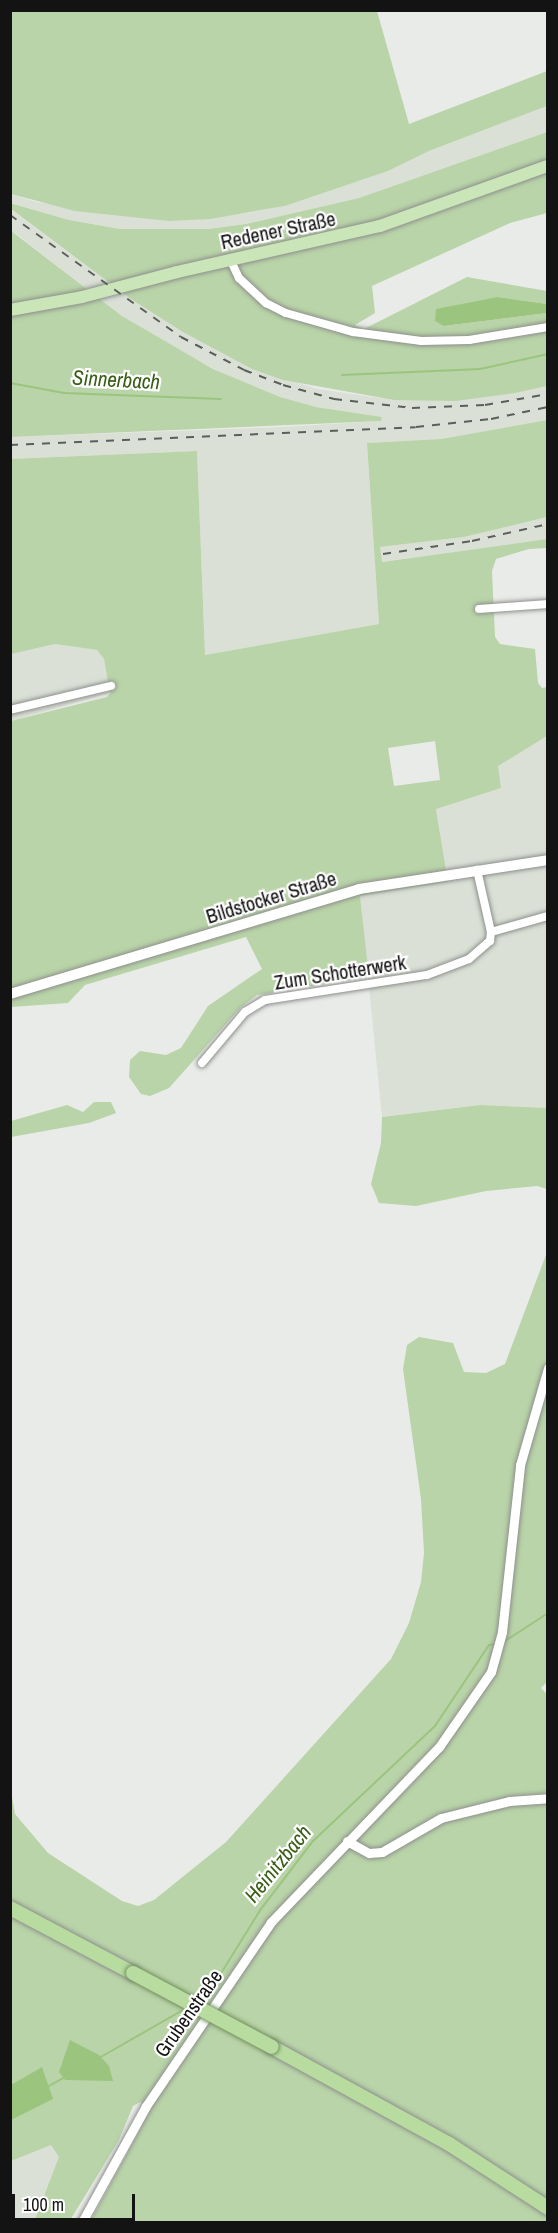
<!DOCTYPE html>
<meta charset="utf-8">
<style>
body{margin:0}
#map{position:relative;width:558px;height:2233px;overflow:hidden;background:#e9ebe8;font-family:"Archivo Narrow",sans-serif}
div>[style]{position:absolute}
.built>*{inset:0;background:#dae0d6}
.green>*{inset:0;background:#b9d4a8}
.water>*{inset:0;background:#9bc57e}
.stream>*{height:2px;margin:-1px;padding:0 1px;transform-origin:1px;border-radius:1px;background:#9bc57e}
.roads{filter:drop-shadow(0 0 2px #8e908d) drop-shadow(0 0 2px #8e908d)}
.minor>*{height:8px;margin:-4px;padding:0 4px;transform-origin:4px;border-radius:4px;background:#fff}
.tertiary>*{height:9px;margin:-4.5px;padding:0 4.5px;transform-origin:4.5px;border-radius:4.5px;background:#fff}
.secondary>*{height:10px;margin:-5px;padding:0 5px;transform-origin:5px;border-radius:5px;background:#fff}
.primary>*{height:12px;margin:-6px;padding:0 6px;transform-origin:6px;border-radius:6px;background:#cae5b8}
.trunk>*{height:14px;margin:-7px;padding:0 7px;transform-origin:7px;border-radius:7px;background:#b8dca0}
.rail>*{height:2px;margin-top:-1px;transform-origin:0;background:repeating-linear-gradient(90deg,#5c5e5c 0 8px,transparent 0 16px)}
.bridges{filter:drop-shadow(0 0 2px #73905f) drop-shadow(0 0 2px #73905f)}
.trunk-bridge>*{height:14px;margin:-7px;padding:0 7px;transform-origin:7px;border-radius:7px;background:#b8dca0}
span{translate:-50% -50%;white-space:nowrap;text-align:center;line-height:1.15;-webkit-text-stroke:4.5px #fff;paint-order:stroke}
.street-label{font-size:20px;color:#121312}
.water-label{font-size:21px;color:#385e14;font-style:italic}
.frame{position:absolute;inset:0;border:12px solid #121312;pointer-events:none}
.scale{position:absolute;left:12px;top:2194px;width:123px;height:27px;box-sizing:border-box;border:3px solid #121312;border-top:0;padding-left:8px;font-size:18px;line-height:21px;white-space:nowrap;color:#121312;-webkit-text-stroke:4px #fff;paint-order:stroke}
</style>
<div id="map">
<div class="built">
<div style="clip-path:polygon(547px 106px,547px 132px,359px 198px,246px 224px,208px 229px,120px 229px,69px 220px,11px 203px,10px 194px,37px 202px,169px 221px,248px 213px,285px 206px,388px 171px,429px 151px)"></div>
<div style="clip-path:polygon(10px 209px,131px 299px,252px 369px,318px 389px,394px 400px,515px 393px,547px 386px,547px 420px,441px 439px,367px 443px,379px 624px,205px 655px,197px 451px,11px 459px,11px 437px,282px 427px,381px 421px,382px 417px,316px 407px,279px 397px,243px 384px,176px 349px,122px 316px,11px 230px)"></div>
<div style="clip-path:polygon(547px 517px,547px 539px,381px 562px,380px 547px,464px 537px)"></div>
<div style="clip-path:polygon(55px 644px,97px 650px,104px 659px,110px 693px,11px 721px,10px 654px)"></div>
<div style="clip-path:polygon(547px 736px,547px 1108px,480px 1105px,382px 1117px,360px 896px,448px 882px,436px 808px,501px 788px,497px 766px)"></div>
<div style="clip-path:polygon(51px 2144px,59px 2157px,57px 2165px,34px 2222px,11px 2222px,11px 2161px)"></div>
</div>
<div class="green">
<div style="clip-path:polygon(10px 11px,377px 11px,409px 124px,547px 71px,547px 106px,429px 151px,388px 171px,285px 206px,210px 219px,169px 221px,75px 211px,11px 194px)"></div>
<div style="clip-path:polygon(547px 132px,547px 213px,510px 223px,372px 286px,375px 313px,355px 325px,364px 329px,467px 277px,547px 291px,547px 304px,498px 297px,444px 326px,547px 313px,547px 386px,515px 393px,455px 401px,394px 400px,283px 380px,252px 369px,183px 332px,131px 299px,11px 209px,10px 203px,69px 220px,120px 229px,208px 229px,246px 224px,359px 198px)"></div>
<div style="clip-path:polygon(10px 230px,122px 316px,213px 369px,280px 397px,316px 407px,382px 417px,381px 421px,11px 437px)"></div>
<div style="clip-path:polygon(evenodd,547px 420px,547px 517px,464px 537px,380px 547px,382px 562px,547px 539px,547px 548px,529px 549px,496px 559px,492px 571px,495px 637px,500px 644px,535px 649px,538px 683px,542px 688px,547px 687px,547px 736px,498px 766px,501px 788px,436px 809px,448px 882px,360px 896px,369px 977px,257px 995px,241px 1007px,169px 1088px,150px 1096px,141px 1094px,129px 1077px,130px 1060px,140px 1051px,166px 1055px,181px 1048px,208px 1006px,262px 969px,246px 937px,85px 985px,68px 1003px,11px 1007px,11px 721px,107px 697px,110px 693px,104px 659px,97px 650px,55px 644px,11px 654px,10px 459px,197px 451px,205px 655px,379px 624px,367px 443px,441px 439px,547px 420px,435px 741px,440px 780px,394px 786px,388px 748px,435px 741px)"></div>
<div style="clip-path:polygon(94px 1102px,111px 1102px,116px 1113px,89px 1123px,11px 1137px,11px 1121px,67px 1105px,83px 1112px)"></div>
<div style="clip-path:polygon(480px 1105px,547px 1108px,547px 1189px,537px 1186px,486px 1191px,416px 1206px,379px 1203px,371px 1184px,381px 1143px,382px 1117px)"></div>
<div style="clip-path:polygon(547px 1252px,548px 1681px,541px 1688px,548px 1695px,547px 2222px,90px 2222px,151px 2109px,140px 2102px,133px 2106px,119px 2140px,69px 2222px,34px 2222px,59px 2157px,51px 2145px,11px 2161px,10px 1786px,15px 1814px,48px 1853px,122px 1901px,138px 1906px,154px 1900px,226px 1842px,391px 1659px,409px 1623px,421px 1582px,424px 1553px,421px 1499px,403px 1369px,407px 1345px,419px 1337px,453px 1343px,464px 1372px,486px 1373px,505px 1364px)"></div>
</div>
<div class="water">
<div style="clip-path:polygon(498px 297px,547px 304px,547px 313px,444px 326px,435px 321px,436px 309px)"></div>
<div style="clip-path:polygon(70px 2040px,99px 2055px,109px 2066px,113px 2081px,65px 2080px,59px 2072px)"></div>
<div style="clip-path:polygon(42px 2067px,53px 2099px,11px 2120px,11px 2085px)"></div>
</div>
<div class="stream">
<div style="left:342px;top:375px;width:138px;rotate:-2.5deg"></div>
<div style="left:480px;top:369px;width:70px;rotate:-12.4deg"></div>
<div style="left:10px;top:383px;width:55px;rotate:10.5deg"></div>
<div style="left:64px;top:393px;width:157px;rotate:2.2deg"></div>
<div style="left:502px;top:1643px;width:55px;rotate:-33.1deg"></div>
<div style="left:198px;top:2001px;width:10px;rotate:-29deg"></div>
<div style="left:207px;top:1996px;width:102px;rotate:-58.2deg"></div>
<div style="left:261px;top:1909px;width:86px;rotate:-52.6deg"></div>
<div style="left:313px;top:1841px;width:168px;rotate:-43.3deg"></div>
<div style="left:435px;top:1726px;width:97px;rotate:-56.3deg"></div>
<div style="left:489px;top:1645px;width:8px;rotate:-7deg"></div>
<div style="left:99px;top:2058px;width:103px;rotate:-29.8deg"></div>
<div style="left:47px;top:2087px;width:21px;rotate:-29deg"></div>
</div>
<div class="roads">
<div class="minor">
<div style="left:231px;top:261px;width:19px;rotate:65deg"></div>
<div style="left:239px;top:278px;width:37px;rotate:43deg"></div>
<div style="left:266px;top:303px;width:22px;rotate:27deg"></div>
<div style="left:286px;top:313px;width:70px;rotate:15.8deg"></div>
<div style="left:353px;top:332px;width:69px;rotate:7.5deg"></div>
<div style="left:421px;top:341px;width:48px;rotate:-1.2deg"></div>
<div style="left:469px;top:340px;width:80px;rotate:-9.3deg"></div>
<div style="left:479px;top:609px;width:69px;rotate:-4.1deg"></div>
<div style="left:10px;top:710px;width:104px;rotate:-13.4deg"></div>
<div style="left:491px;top:932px;width:59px;rotate:-15.7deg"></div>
<div style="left:202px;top:1063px;width:67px;rotate:-49.9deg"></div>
<div style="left:245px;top:1012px;width:23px;rotate:-31deg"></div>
<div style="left:265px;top:1000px;width:164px;rotate:-8.8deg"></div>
<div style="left:427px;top:975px;width:45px;rotate:-20.9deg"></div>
<div style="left:469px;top:959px;width:28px;rotate:-41deg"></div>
<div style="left:490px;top:941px;width:9px;rotate:-84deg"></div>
<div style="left:491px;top:932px;width:64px;rotate:-102.7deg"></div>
</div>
<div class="tertiary">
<div style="left:347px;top:1841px;width:25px;rotate:29deg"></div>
<div style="left:369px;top:1853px;width:13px;rotate:-4deg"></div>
<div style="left:382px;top:1852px;width:68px;rotate:-30deg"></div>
<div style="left:441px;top:1818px;width:70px;rotate:-14deg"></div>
<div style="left:509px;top:1801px;width:39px;rotate:-4deg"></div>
<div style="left:82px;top:2222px;width:132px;rotate:-61.1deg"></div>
<div style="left:146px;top:2106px;width:222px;rotate:-55.8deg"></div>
<div style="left:271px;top:1922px;width:243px;rotate:-46.2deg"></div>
<div style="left:439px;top:1747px;width:91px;rotate:-55.3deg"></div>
<div style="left:491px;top:1672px;width:41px;rotate:-74.6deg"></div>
<div style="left:502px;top:1632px;width:168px;rotate:-83.8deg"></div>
<div style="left:520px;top:1465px;width:101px;rotate:-73.9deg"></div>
</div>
<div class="secondary">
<div style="left:10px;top:994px;width:364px;rotate:-16.7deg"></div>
<div style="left:359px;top:889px;width:191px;rotate:-8.7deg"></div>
</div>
<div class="primary">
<div style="left:10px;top:310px;width:73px;rotate:-10.2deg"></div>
<div style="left:82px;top:297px;width:98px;rotate:-14.7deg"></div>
<div style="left:177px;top:272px;width:208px;rotate:-12.8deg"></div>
<div style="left:380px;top:226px;width:178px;rotate:-19.7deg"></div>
</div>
<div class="trunk">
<div style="left:10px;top:1908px;width:139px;rotate:27.9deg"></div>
<div style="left:272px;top:2047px;width:202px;rotate:28.7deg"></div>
<div style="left:449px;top:2144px;width:118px;rotate:32.9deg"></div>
</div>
</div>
<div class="rail">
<div style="left:10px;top:215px;width:210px;rotate:35.5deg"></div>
<div style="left:181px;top:337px;width:71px;rotate:27.6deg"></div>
<div style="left:244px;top:370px;width:42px;rotate:21deg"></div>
<div style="left:283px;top:385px;width:53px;rotate:15.4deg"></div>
<div style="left:334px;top:399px;width:79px;rotate:6.6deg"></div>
<div style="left:412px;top:408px;width:73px;rotate:-2.4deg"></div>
<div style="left:485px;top:405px;width:64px;rotate:-9.9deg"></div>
<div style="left:10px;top:445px;width:406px;rotate:-2.5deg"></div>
<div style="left:416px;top:427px;width:75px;rotate:-6.1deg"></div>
<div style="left:491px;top:419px;width:58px;rotate:-11.9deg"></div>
<div style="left:383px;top:554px;width:90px;rotate:-8.3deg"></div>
<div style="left:472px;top:541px;width:78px;rotate:-12.6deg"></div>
</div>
<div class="bridges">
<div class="trunk-bridge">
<div style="left:133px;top:1973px;width:157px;rotate:28deg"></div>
</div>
</div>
<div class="street-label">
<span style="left:278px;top:230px;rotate:-12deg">Redener Straße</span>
<span style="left:271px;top:897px;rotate:-17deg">Bildstocker Straße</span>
<span style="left:340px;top:972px;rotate:-9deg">Zum Schotterwerk</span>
<span style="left:188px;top:2013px;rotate:-55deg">Grubenstraße</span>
</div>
<div class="water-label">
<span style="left:116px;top:380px;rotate:3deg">Sinnerbach</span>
<span style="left:278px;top:1864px;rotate:-51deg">Heinitzbach</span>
</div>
<div class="frame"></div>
<div class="scale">100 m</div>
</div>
